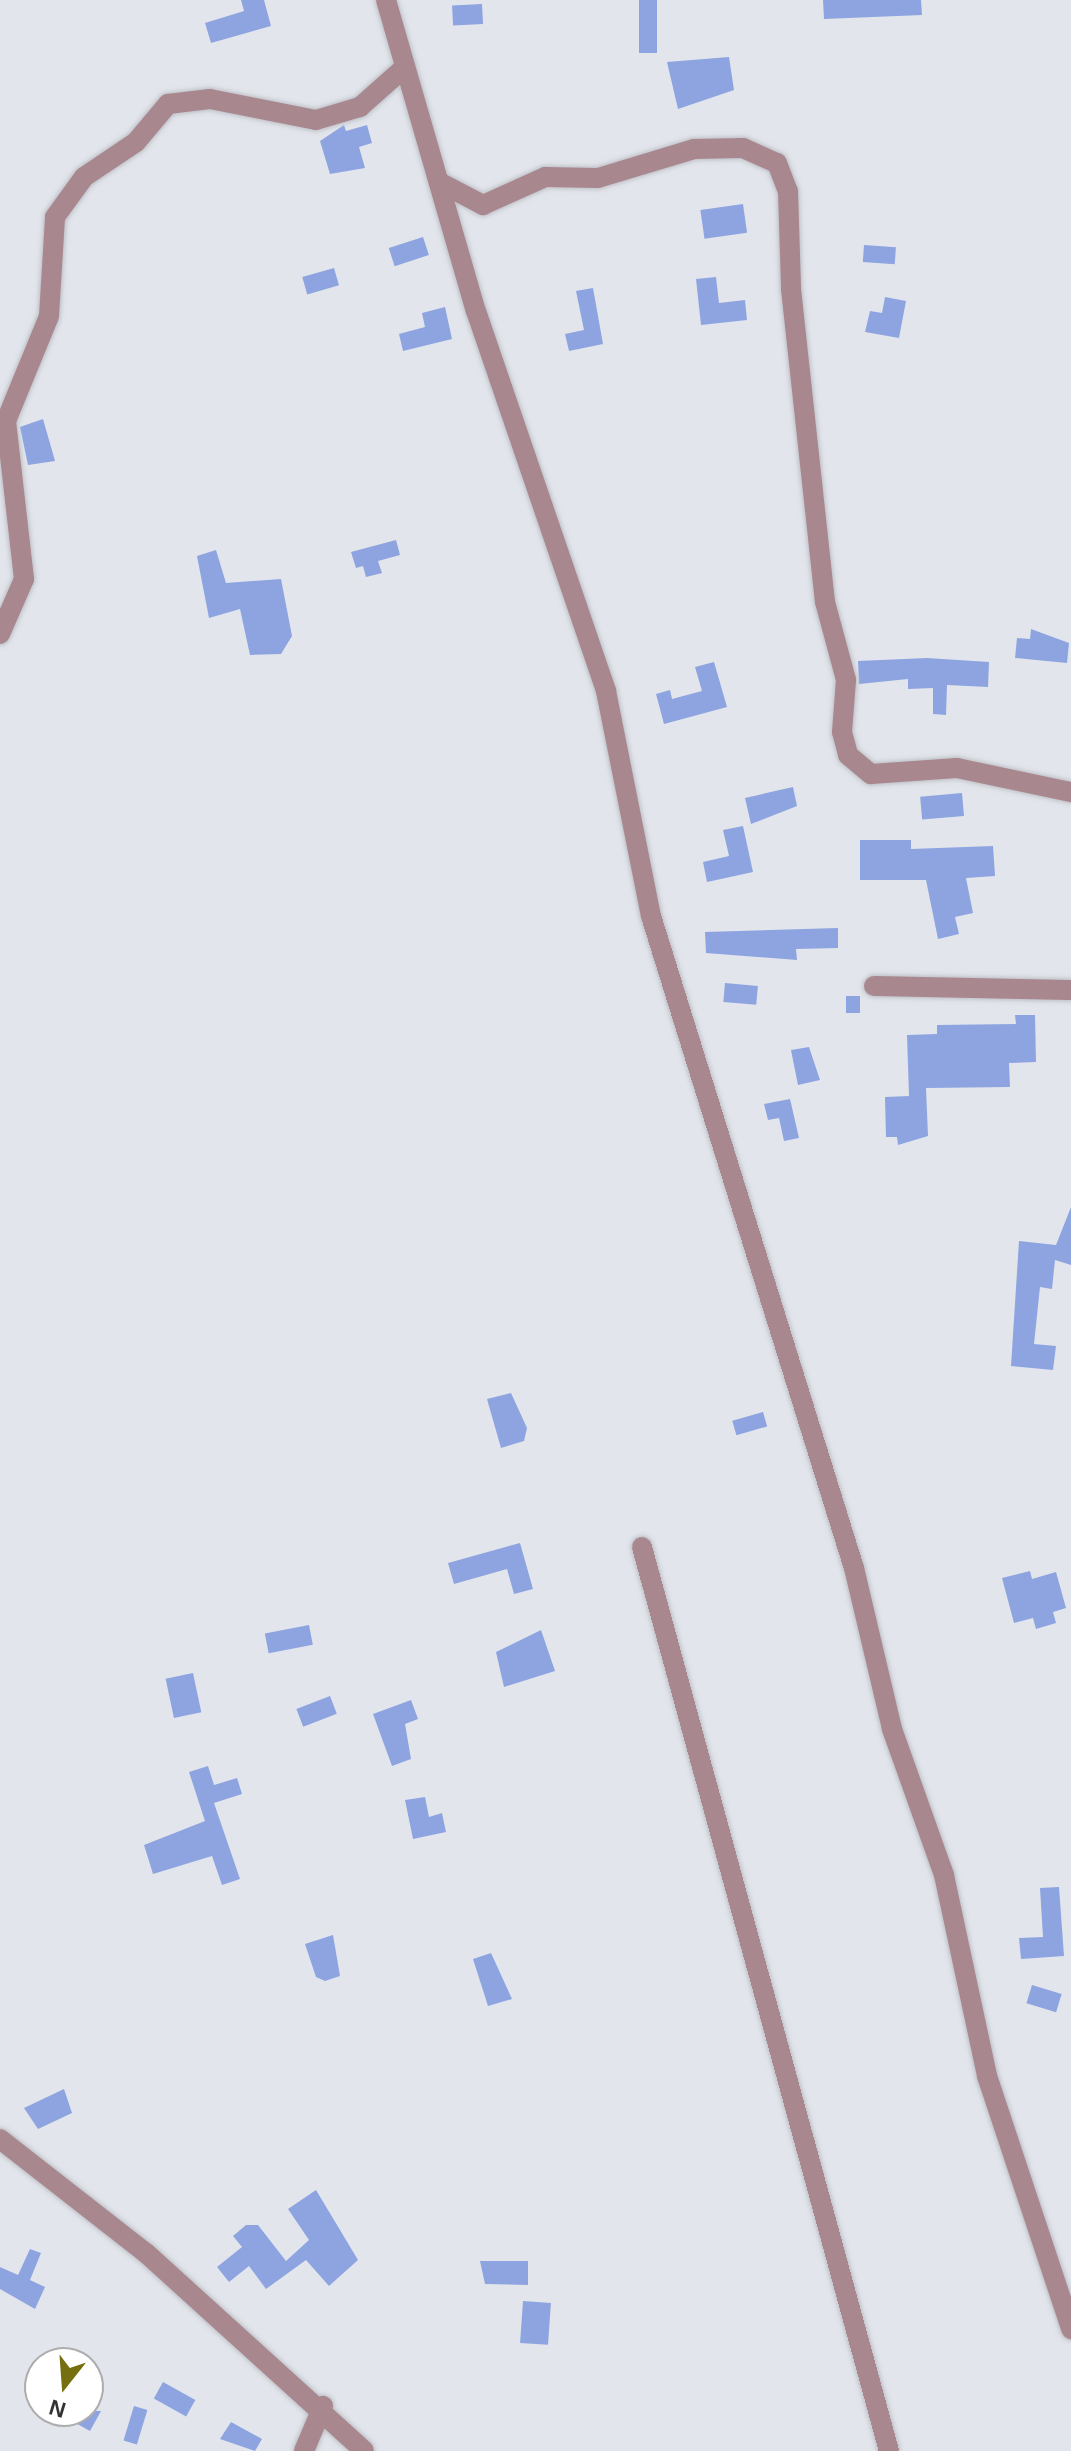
<!DOCTYPE html>
<style>
body{margin:0}
#map{position:relative;width:1071px;height:2451px;overflow:hidden;background:#e2e5eb;font-family:Helvetica,sans-serif}
div>[style]{position:absolute}
.building>*{inset:0;background:#8da4e1;transform-origin:0 0}
.roads{filter:drop-shadow(0 0 2px #bfc1c7) drop-shadow(0 0 2px #bfc1c7)}
.minor>*{height:20px;margin:-10px;padding:0 10px;transform-origin:10px;border-radius:10px;background:#a8878f}
span{translate:-50% -50%;white-space:nowrap;text-align:center;line-height:1.15;-webkit-text-stroke:6px #fff;paint-order:stroke}
.north{position:absolute;left:24px;top:2347px;width:80px;height:80px;box-sizing:border-box;background:#fff;border:2px solid #adadae;border-radius:50%;rotate:197deg;font-size:22px;font-weight:700;line-height:32px;text-align:center;color:#323335}
.north::after{content:'';display:block;margin:auto;width:28px;height:36px;background:#756f0f;clip-path:polygon(50% 0,100% 100%,50% 72%,0 100%)}
</style>
<div id="map">
<div class="building">
<div style="clip-path:polygon(241px 0,264px 0,271px 26px,211px 43px,205px 23px,244px 11px)"></div>
<div style="left:639px;top:0;width:18px;height:53px"></div>
<div style="clip-path:polygon(823px 0,921px 0,922px 15px,824px 19px)"></div>
<div style="left:482px;top:4px;width:20px;height:30px;rotate:87deg"></div>
<div style="clip-path:polygon(729px 57px,734px 90px,678px 109px,667px 62px)"></div>
<div style="clip-path:polygon(344px 125px,346px 131px,367px 125px,372px 143px,359px 147px,365px 168px,330px 174px,320px 141px)"></div>
<div style="left:743px;top:204px;width:29px;height:43px;rotate:82deg"></div>
<div style="left:423px;top:237px;width:19px;height:36px;rotate:72deg"></div>
<div style="left:864px;top:245px;width:32px;height:17px;rotate:4deg"></div>
<div style="left:334px;top:268px;width:18px;height:33px;rotate:74deg"></div>
<div style="clip-path:polygon(716px 277px,719px 303px,745px 300px,747px 320px,701px 325px,696px 279px)"></div>
<div style="clip-path:polygon(593px 288px,603px 344px,569px 351px,565px 334px,584px 330px,576px 291px)"></div>
<div style="clip-path:polygon(885px 297px,906px 301px,899px 338px,865px 332px,870px 311px,882px 313px)"></div>
<div style="clip-path:polygon(445px 307px,452px 339px,403px 351px,399px 334px,425px 327px,422px 313px)"></div>
<div style="clip-path:polygon(43px 419px,55px 461px,28px 465px,20px 427px)"></div>
<div style="clip-path:polygon(396px 540px,400px 555px,378px 561px,382px 573px,366px 577px,363px 566px,356px 568px,351px 552px)"></div>
<div style="clip-path:polygon(216px 550px,226px 583px,281px 579px,292px 636px,281px 654px,250px 655px,240px 609px,209px 618px,197px 556px)"></div>
<div style="clip-path:polygon(1031px 629px,1069px 643px,1067px 663px,1015px 658px,1017px 638px,1030px 639px)"></div>
<div style="clip-path:polygon(927px 658px,989px 662px,988px 687px,947px 685px,946px 715px,933px 714px,933px 688px,908px 689px,908px 679px,859px 684px,858px 661px)"></div>
<div style="clip-path:polygon(714px 662px,727px 707px,664px 724px,656px 694px,670px 690px,672px 699px,702px 691px,695px 667px)"></div>
<div style="clip-path:polygon(793px 787px,797px 806px,751px 824px,745px 798px)"></div>
<div style="left:962px;top:793px;width:23px;height:42px;rotate:85deg"></div>
<div style="clip-path:polygon(743px 826px,753px 872px,707px 882px,703px 862px,729px 856px,723px 830px)"></div>
<div style="clip-path:polygon(860px 840px,911px 840px,911px 849px,993px 846px,995px 876px,966px 878px,973px 913px,955px 917px,959px 934px,938px 939px,926px 880px,860px 880px)"></div>
<div style="clip-path:polygon(838px 928px,838px 948px,796px 949px,797px 960px,706px 953px,705px 932px)"></div>
<div style="left:725px;top:983px;width:33px;height:19px;rotate:5deg"></div>
<div style="left:846px;top:996px;width:14px;height:17px"></div>
<div style="clip-path:polygon(1015px 1015px,1035px 1015px,1036px 1062px,1009px 1063px,1010px 1087px,926px 1088px,928px 1136px,898px 1145px,897px 1137px,886px 1137px,885px 1097px,909px 1096px,907px 1035px,937px 1034px,937px 1025px,1016px 1024px)"></div>
<div style="clip-path:polygon(809px 1047px,820px 1080px,798px 1085px,791px 1050px)"></div>
<div style="clip-path:polygon(790px 1099px,799px 1138px,784px 1141px,779px 1118px,768px 1120px,764px 1104px)"></div>
<div style="clip-path:polygon(1071px 1207px,1071px 1265px,1055px 1260px,1052px 1289px,1040px 1287px,1034px 1344px,1056px 1346px,1053px 1370px,1011px 1366px,1019px 1241px,1056px 1245px)"></div>
<div style="clip-path:polygon(511px 1393px,527px 1428px,524px 1441px,501px 1448px,487px 1399px)"></div>
<div style="left:763px;top:1412px;width:15px;height:32px;rotate:74deg"></div>
<div style="clip-path:polygon(520px 1543px,533px 1589px,514px 1594px,507px 1569px,454px 1584px,448px 1563px)"></div>
<div style="clip-path:polygon(1030px 1571px,1032px 1579px,1056px 1572px,1066px 1608px,1053px 1612px,1056px 1623px,1036px 1629px,1033px 1618px,1014px 1623px,1002px 1578px)"></div>
<div style="left:309px;top:1625px;width:20px;height:45px;rotate:79deg"></div>
<div style="clip-path:polygon(541px 1630px,555px 1671px,504px 1687px,496px 1652px)"></div>
<div style="left:193px;top:1673px;width:40px;height:28px;rotate:78deg"></div>
<div style="left:330px;top:1696px;width:19px;height:36px;rotate:69deg"></div>
<div style="clip-path:polygon(411px 1700px,418px 1719px,405px 1724px,411px 1759px,392px 1766px,373px 1714px)"></div>
<div style="clip-path:polygon(208px 1766px,214px 1785px,237px 1778px,242px 1794px,214px 1803px,240px 1879px,222px 1885px,212px 1856px,153px 1874px,144px 1845px,205px 1821px,189px 1772px)"></div>
<div style="clip-path:polygon(425px 1797px,429px 1817px,442px 1813px,446px 1832px,413px 1839px,405px 1800px)"></div>
<div style="clip-path:polygon(1059px 1887px,1064px 1956px,1021px 1959px,1019px 1938px,1043px 1937px,1040px 1888px)"></div>
<div style="clip-path:polygon(333px 1935px,340px 1976px,325px 1981px,316px 1977px,305px 1944px)"></div>
<div style="clip-path:polygon(491px 1953px,512px 1999px,488px 2006px,473px 1959px)"></div>
<div style="left:1032px;top:1985px;width:31px;height:19px;rotate:17deg"></div>
<div style="clip-path:polygon(64px 2089px,72px 2113px,38px 2129px,24px 2108px)"></div>
<div style="clip-path:polygon(316px 2190px,358px 2260px,329px 2286px,306px 2260px,266px 2289px,249px 2266px,229px 2282px,217px 2267px,242px 2247px,233px 2236px,246px 2225px,258px 2225px,286px 2261px,309px 2240px,288px 2209px)"></div>
<div style="clip-path:polygon(30px 2249px,41px 2253px,30px 2280px,45px 2287px,35px 2309px,0 2289px,0 2267px,18px 2275px)"></div>
<div style="clip-path:polygon(480px 2261px,528px 2261px,528px 2285px,485px 2284px)"></div>
<div style="left:523px;top:2301px;width:28px;height:42px;rotate:4deg"></div>
<div style="left:163px;top:2382px;width:37px;height:19px;rotate:29deg"></div>
<div style="left:134px;top:2406px;width:14px;height:36px;rotate:17deg"></div>
<div style="clip-path:polygon(54px 2411px,101px 2411px,90px 2431px)"></div>
<div style="clip-path:polygon(231px 2422px,262px 2439px,255px 2451px,220px 2439px)"></div>
</div>
<div class="roads">
<div class="minor">
<div style="left:386px;top:0;width:324px;rotate:73.9deg"></div>
<div style="left:476px;top:311px;width:402px;rotate:71.1deg"></div>
<div style="left:606px;top:691px;width:229px;rotate:78.7deg"></div>
<div style="left:651px;top:916px;width:683px;rotate:72.71deg"></div>
<div style="left:854px;top:1568px;width:165px;rotate:76.7deg"></div>
<div style="left:892px;top:1729px;width:155px;rotate:70.4deg"></div>
<div style="left:944px;top:1875px;width:206px;rotate:77.9deg"></div>
<div style="left:987px;top:2076px;width:267px;rotate:71.6deg"></div>
<div style="left:439px;top:182px;width:50px;rotate:27.6deg"></div>
<div style="left:483px;top:205px;width:68px;rotate:-24.3deg"></div>
<div style="left:545px;top:177px;width:53px;rotate:1.1deg"></div>
<div style="left:598px;top:178px;width:100px;rotate:-16.8deg"></div>
<div style="left:694px;top:149px;width:49px;rotate:-1.2deg"></div>
<div style="left:743px;top:148px;width:37px;rotate:24deg"></div>
<div style="left:777px;top:163px;width:30px;rotate:69deg"></div>
<div style="left:788px;top:191px;width:98px;rotate:88.2deg"></div>
<div style="left:791px;top:289px;width:315px;rotate:83.8deg"></div>
<div style="left:825px;top:602px;width:81px;rotate:74.9deg"></div>
<div style="left:846px;top:680px;width:52px;rotate:94.4deg"></div>
<div style="left:842px;top:732px;width:24px;rotate:75deg"></div>
<div style="left:848px;top:755px;width:30px;rotate:40deg"></div>
<div style="left:871px;top:774px;width:86px;rotate:-4deg"></div>
<div style="left:957px;top:768px;width:116px;rotate:11.9deg"></div>
<div style="left:0;top:634px;width:60px;rotate:-66.4deg"></div>
<div style="left:24px;top:579px;width:159px;rotate:-96.5deg"></div>
<div style="left:6px;top:421px;width:113px;rotate:-67.7deg"></div>
<div style="left:49px;top:316px;width:99px;rotate:-86.5deg"></div>
<div style="left:55px;top:217px;width:49px;rotate:-54.1deg"></div>
<div style="left:84px;top:177px;width:63px;rotate:-33.9deg"></div>
<div style="left:136px;top:142px;width:50px;rotate:-49.9deg"></div>
<div style="left:168px;top:104px;width:42px;rotate:-6.8deg"></div>
<div style="left:210px;top:99px;width:108px;rotate:11.2deg"></div>
<div style="left:316px;top:120px;width:46px;rotate:-16.5deg"></div>
<div style="left:360px;top:107px;width:60px;rotate:-41.6deg"></div>
<div style="left:874px;top:986px;width:197px;rotate:1.2deg"></div>
<div style="left:642px;top:1547px;width:937px;rotate:74.72deg"></div>
<div style="left:0;top:2139px;width:185px;rotate:38deg"></div>
<div style="left:146px;top:2253px;width:294px;rotate:42.2deg"></div>
<div style="left:304px;top:2451px;width:49px;rotate:-67.1deg"></div>
</div>
</div>
<div class="north">N</div>
</div>
